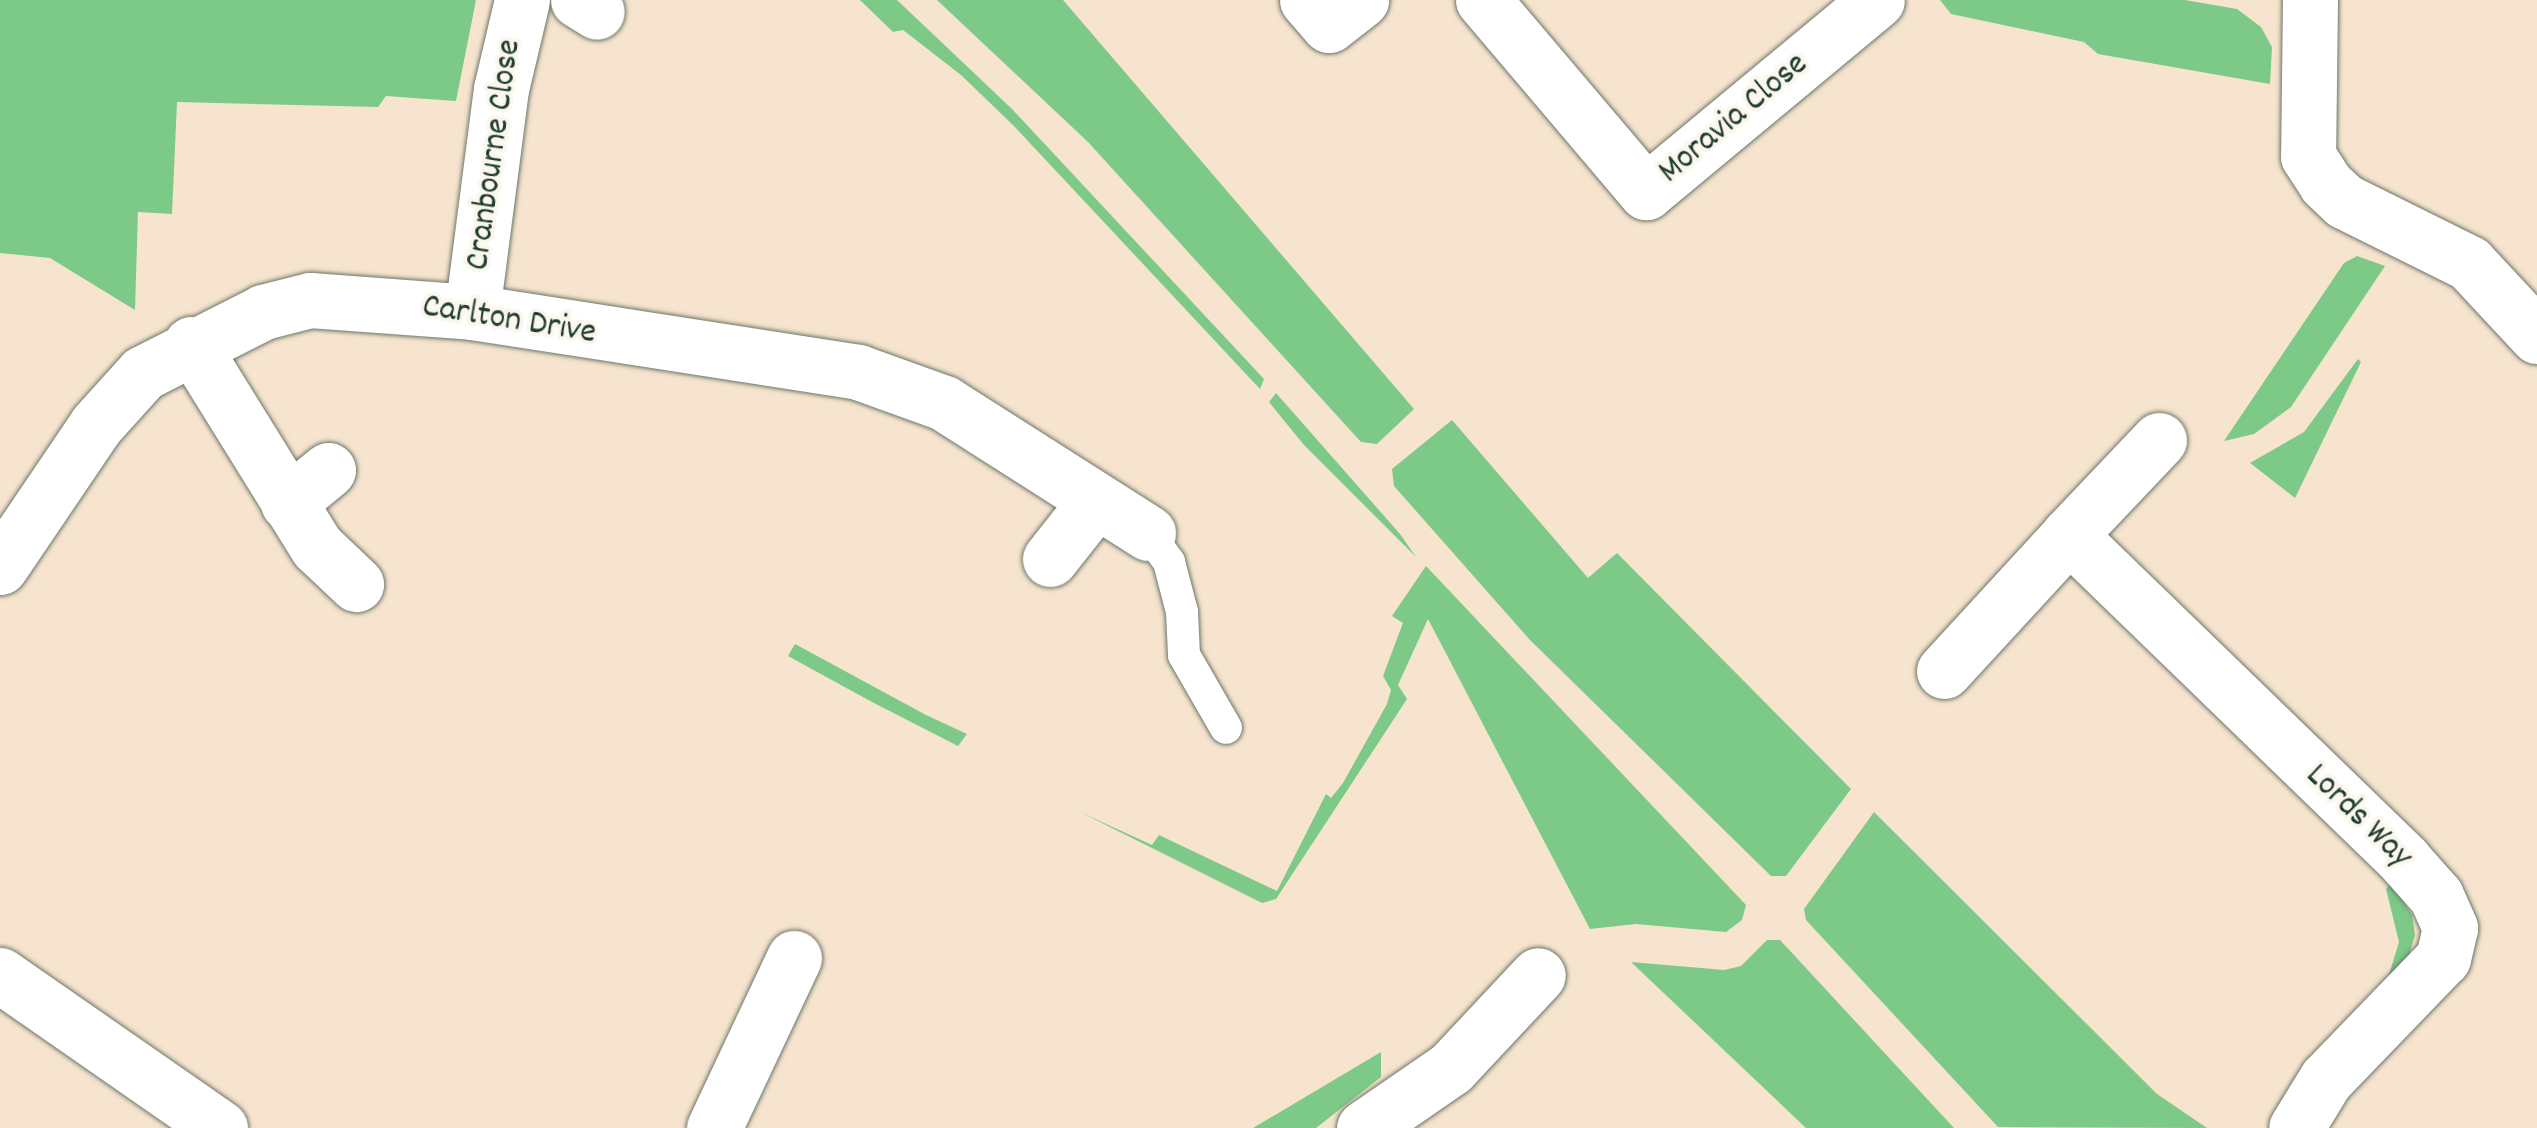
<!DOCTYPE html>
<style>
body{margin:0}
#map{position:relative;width:2537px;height:1128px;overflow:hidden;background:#f7e4ce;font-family:Dekko,sans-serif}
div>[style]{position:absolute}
.green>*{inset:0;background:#7dc987}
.roads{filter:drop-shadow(0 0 2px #6b776a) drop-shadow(0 0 2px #6b776a)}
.lane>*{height:32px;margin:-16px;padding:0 16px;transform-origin:16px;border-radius:16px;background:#fff}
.street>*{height:55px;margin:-27.5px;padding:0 27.5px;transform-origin:27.5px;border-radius:27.5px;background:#fff}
span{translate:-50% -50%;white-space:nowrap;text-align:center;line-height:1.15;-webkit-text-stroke:8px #fbf7ec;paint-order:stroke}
.street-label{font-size:35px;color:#1f3d34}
</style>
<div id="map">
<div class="green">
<div style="clip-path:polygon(0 0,476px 0,456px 101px,386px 96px,378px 107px,177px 102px,172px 214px,138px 212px,135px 310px,50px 258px,0 253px)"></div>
<div style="clip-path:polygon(860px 0,897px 0,1012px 109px,1264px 379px,1260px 389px,1014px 126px,961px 75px,903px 30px,893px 32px)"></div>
<div style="clip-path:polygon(937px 0,1063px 0,1414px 409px,1377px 444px,1361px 442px,1088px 142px)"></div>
<div style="clip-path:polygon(1940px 0,2185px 0,2237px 9px,2261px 27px,2272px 47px,2270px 84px,2098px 54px,2084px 42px,1951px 14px)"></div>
<div style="clip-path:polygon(2357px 256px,2385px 266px,2291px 407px,2254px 434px,2224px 441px,2344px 263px)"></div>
<div style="clip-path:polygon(2358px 359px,2361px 362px,2295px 498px,2250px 463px,2304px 432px)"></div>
<div style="clip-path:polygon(1276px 393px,1400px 534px,1416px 557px,1304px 445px,1269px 402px)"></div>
<div style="clip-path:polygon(1452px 420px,1588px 578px,1617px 553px,1851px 789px,1786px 876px,1771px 876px,1530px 640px,1394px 486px,1392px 469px)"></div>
<div style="clip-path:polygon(1426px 566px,1746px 905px,1742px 920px,1726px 932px,1636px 924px,1590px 929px,1428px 619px,1398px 685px,1407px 699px,1276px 899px,1262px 903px,1080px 812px,1152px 845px,1159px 835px,1277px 891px,1326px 794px,1331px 798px,1343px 783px,1387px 704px,1391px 690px,1383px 676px,1403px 623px,1392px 616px)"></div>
<div style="clip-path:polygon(795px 644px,926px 715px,967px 734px,958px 746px,872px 702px,788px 656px)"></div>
<div style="clip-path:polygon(1874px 812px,2157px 1094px,2207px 1128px,1998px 1127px,1806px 920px,1804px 909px)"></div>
<div style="clip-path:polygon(2391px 883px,2412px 915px,2415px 935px,2406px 965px,2388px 978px,2399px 942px,2386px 889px)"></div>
<div style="clip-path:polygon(1767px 940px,1780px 940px,1954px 1128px,1806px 1128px,1631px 962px,1724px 970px,1741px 966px)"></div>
<div style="clip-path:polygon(1381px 1052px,1381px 1077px,1316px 1128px,1253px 1128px)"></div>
</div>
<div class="roads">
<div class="lane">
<div style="left:1148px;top:533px;width:36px;rotate:54deg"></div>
<div style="left:1169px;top:562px;width:52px;rotate:75.4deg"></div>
<div style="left:1182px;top:612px;width:43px;rotate:87.3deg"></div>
<div style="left:1184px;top:655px;width:84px;rotate:60.1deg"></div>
</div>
<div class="street">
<div style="left:578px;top:0;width:22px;rotate:32deg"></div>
<div style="left:1307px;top:0;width:33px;rotate:49deg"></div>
<div style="left:1329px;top:25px;width:41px;rotate:-38deg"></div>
<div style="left:1483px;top:0;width:252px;rotate:49.7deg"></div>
<div style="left:1646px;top:192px;width:300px;rotate:-39.7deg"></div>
<div style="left:2310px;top:0;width:156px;rotate:90.7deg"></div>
<div style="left:2308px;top:156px;width:33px;rotate:57deg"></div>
<div style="left:2326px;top:184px;width:25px;rotate:43deg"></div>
<div style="left:2344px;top:201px;width:140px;rotate:26.4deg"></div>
<div style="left:2469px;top:263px;width:100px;rotate:47deg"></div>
<div style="left:472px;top:312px;width:225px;rotate:-82.6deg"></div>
<div style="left:501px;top:89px;width:91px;rotate:-76.7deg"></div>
<div style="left:191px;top:344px;width:239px;rotate:58.2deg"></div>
<div style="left:317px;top:547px;width:54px;rotate:43.5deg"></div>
<div style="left:2159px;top:440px;width:131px;rotate:133.5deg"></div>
<div style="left:2069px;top:535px;width:467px;rotate:44.1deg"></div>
<div style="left:2404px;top:860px;width:48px;rotate:48.4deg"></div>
<div style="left:2436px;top:896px;width:35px;rotate:66deg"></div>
<div style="left:2450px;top:928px;width:31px;rotate:103deg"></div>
<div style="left:2443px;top:958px;width:168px;rotate:134deg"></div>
<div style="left:2326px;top:1079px;width:57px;rotate:121.5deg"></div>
<div style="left:288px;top:503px;width:52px;rotate:-39.5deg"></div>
<div style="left:1050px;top:559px;width:73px;rotate:-51.7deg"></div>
<div style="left:0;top:567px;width:171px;rotate:-55.9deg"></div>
<div style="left:96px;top:425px;width:70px;rotate:-47.9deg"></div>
<div style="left:143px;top:373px;width:135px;rotate:-26.9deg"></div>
<div style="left:263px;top:312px;width:49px;rotate:-14.3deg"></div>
<div style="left:310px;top:300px;width:162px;rotate:4.2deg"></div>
<div style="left:472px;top:312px;width:391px;rotate:8.8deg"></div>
<div style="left:858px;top:372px;width:91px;rotate:19.8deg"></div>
<div style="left:944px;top:403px;width:242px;rotate:32.5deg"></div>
<div style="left:1944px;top:671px;width:185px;rotate:-47.4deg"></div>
<div style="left:0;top:975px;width:268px;rotate:34.8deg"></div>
<div style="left:714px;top:1128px;width:188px;rotate:-64.8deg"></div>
<div style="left:1364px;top:1128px;width:106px;rotate:-34.6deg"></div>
<div style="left:1451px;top:1068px;width:127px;rotate:-46.9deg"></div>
</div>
</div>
<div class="street-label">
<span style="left:1734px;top:119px;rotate:-40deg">Moravia Close</span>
<span style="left:495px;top:155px;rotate:-82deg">Cranbourne Close</span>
<span style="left:509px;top:321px;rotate:9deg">Carlton Drive</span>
<span style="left:2358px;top:817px;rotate:44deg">Lords Way</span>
</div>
</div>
